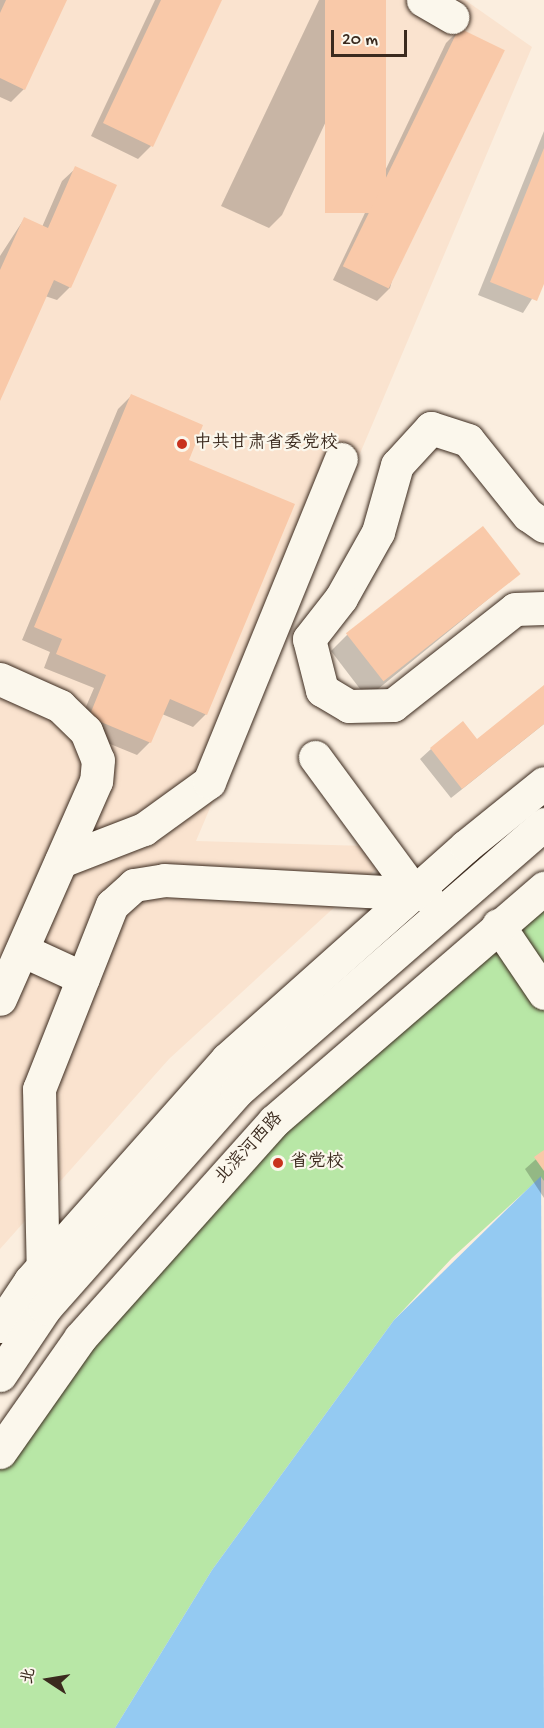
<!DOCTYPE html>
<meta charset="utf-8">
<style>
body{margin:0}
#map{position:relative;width:544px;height:1728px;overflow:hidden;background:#fbeedf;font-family:"Gochi Hand","LXGW WenKai TC",sans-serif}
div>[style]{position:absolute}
.built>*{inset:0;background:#fae3cf}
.green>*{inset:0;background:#b8e7a6}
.water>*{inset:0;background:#94caf2}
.shadow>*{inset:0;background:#0003}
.building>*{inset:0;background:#f9c9a9;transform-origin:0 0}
.roads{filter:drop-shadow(0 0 2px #3b2a1e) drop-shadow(0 0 2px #3b2a1e)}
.minor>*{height:33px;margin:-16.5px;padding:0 16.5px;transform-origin:16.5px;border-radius:16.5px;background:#fbf7ec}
.major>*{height:33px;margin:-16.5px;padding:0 16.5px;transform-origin:16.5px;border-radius:16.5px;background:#fbf7ec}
.dots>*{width:16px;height:16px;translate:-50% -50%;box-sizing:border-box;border:3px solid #fbf7ec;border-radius:50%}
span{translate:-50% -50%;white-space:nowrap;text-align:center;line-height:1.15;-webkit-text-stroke:4.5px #fbf7ec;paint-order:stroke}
.poi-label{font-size:18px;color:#3b2a1e}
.left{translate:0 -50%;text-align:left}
.street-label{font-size:18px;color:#3b2a1e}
.north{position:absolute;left:18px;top:1650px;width:60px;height:60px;-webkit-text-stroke:4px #fbf7ec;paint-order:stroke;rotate:282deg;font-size:16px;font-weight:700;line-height:24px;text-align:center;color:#3b2a1e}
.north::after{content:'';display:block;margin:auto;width:21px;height:27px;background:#3b2a1e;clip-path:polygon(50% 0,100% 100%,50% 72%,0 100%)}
.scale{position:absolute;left:331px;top:30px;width:76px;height:27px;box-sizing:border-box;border:3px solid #3b2a1e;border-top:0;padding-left:8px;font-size:18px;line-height:21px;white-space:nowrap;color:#3b2a1e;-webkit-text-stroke:4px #fbf7ec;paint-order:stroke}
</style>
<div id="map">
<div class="built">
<div style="clip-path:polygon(0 0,465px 0,532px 47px,196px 841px,400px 847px,169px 1059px,0 1249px)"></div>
</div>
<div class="green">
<div style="clip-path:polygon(544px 888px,544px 1181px,541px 1177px,452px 1258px,394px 1320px,212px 1570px,115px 1728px,0 1728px,0 1452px,274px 1121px)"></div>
</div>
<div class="water">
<div style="clip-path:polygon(541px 1176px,544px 1728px,115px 1728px,212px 1570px,394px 1320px)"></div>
</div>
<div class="shadow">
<div style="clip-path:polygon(0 0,65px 0,24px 89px,11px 102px,0 97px)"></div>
<div style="clip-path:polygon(155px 0,221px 0,151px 146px,138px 159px,91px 136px)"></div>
<div style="clip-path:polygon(319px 0,383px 0,282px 215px,269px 228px,221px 206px)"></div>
<div style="clip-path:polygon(459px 30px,390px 288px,377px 301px,333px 280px,446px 43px)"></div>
<div style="clip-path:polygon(544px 131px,544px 280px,523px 313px,478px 295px)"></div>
<div style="clip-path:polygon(76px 168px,70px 287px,57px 300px,45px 296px,0 397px,0 256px,24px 219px,42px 227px,62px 181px)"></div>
<div style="clip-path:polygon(131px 396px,187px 461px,206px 714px,193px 727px,162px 714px,150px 742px,137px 755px,76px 730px,94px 688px,44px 668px,50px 652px,22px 640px,118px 409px)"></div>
<div style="clip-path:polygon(519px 574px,367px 698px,331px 651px,347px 635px)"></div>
<div style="clip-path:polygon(544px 687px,544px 724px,451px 798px,420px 759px,431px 749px,477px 741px)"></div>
<div style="clip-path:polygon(544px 1152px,544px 1198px,525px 1169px)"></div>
</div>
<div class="building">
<div style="clip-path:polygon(6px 0,67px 0,25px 90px,0 78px,0 13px)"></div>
<div style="clip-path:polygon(161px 0,222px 0,153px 147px,103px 123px)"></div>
<div style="left:325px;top:0;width:61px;height:213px"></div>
<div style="left:459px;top:28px;width:51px;height:265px;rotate:26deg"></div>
<div style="clip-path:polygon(544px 148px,544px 284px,537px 301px,490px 282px)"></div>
<div style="clip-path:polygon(75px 166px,117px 185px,71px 288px,54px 280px,0 401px,0 270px,24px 217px,48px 228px)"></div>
<div style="clip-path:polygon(131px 394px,203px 425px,189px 460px,295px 504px,207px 715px,170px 699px,151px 743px,89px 717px,106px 675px,56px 654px,62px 639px,34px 627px)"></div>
<div style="left:483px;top:526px;width:61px;height:174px;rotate:52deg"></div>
<div style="clip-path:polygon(544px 685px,544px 724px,462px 789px,430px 748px,463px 721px,477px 739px)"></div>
<div style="clip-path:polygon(544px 1150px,544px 1171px,534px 1157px)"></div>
</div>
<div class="roads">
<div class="minor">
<div style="left:423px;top:0;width:34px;rotate:30deg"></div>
<div style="left:544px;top:526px;width:19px;rotate:-145deg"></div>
<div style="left:528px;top:515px;width:96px;rotate:-128.7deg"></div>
<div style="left:468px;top:440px;width:39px;rotate:-162deg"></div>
<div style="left:431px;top:428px;width:50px;rotate:132.6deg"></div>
<div style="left:397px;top:465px;width:70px;rotate:105.8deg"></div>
<div style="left:378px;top:532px;width:76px;rotate:119.3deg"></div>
<div style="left:341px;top:598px;width:52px;rotate:128deg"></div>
<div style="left:309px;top:639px;width:53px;rotate:75.7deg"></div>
<div style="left:322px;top:690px;width:31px;rotate:31deg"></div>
<div style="left:349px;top:706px;width:44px;rotate:-1.3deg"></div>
<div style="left:393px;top:705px;width:155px;rotate:-38.2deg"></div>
<div style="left:515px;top:609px;width:29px;rotate:-2deg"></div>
<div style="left:0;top:679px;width:66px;rotate:24.2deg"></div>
<div style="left:60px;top:706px;width:36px;rotate:44deg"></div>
<div style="left:86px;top:731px;width:31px;rotate:68deg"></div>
<div style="left:98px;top:760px;width:21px;rotate:95deg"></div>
<div style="left:96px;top:781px;width:238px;rotate:113.8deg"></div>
<div style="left:315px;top:757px;width:167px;rotate:53.7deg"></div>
<div style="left:61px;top:861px;width:89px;rotate:-21.1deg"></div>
<div style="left:144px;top:829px;width:80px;rotate:-35.9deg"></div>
<div style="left:209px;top:782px;width:349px;rotate:-67.8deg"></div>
<div style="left:498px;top:925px;width:82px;rotate:55.9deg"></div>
<div style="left:22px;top:950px;width:67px;rotate:24.7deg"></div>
<div style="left:43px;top:1279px;width:190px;rotate:-91.2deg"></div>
<div style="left:39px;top:1089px;width:198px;rotate:-68.4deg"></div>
<div style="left:112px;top:905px;width:30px;rotate:-42deg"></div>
<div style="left:134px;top:885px;width:30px;rotate:-9deg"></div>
<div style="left:164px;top:880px;width:262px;rotate:3.1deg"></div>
<div style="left:0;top:1326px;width:54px;rotate:-56.3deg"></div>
<div style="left:30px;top:1281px;width:297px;rotate:-48.4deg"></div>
<div style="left:227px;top:1059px;width:320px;rotate:-41.7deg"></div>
<div style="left:466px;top:846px;width:100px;rotate:-38.9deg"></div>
</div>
<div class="major">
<div style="left:0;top:1375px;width:81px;rotate:-56.1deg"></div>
<div style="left:45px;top:1308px;width:290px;rotate:-48.5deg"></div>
<div style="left:237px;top:1091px;width:407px;rotate:-41deg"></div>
<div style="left:0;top:1452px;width:139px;rotate:-54.9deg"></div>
<div style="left:80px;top:1338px;width:291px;rotate:-48.2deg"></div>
<div style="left:274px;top:1121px;width:357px;rotate:-40.8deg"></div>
</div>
</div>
<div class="dots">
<div style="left:182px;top:444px;background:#c8321e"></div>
<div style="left:278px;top:1163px;background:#c8321e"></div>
</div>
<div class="poi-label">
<span class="left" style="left:194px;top:444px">中共甘肃省委党校</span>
<span class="left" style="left:290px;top:1163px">省党校</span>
</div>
<div class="street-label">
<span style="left:250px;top:1149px;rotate:-47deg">北滨河西路</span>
</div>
<div class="north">北</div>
<div class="scale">20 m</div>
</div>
